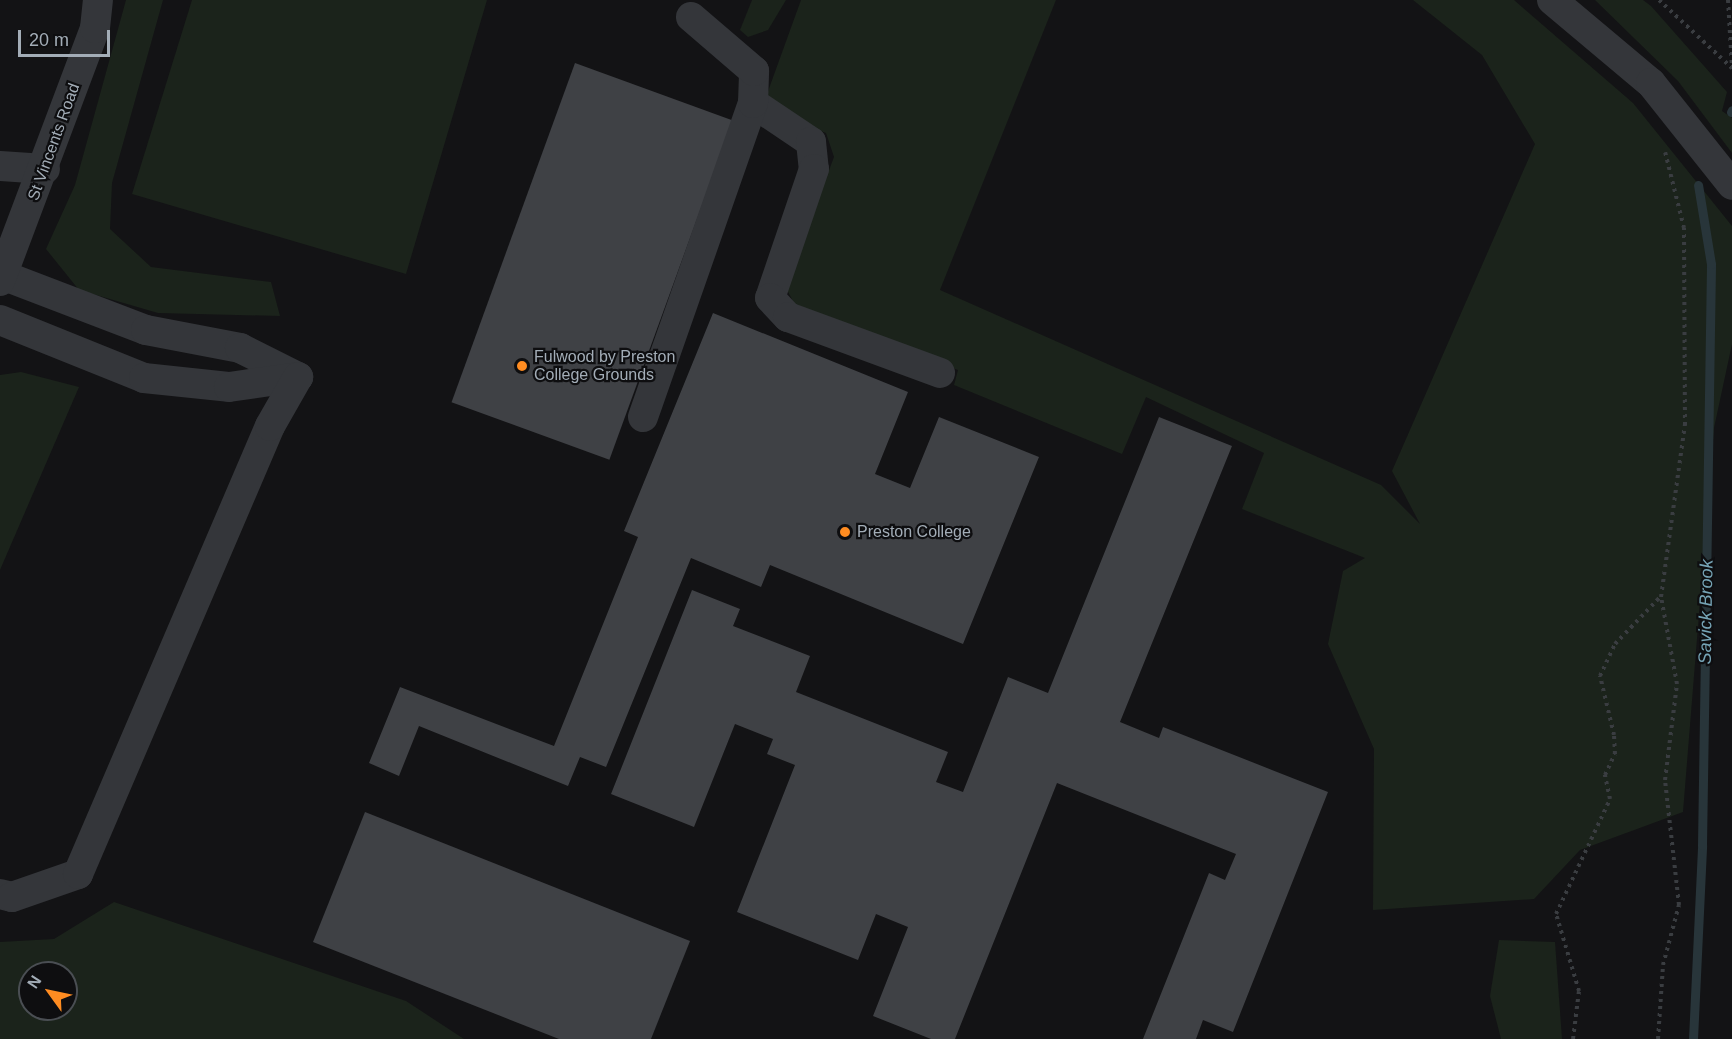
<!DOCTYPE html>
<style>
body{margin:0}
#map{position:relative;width:1732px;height:1039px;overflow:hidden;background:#131315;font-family:Helvetica,sans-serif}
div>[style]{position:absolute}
.green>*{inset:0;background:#1b231b}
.stream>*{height:9px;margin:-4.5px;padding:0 4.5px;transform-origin:4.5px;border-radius:4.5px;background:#28353a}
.building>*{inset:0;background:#3f4145;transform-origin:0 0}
.path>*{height:4px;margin-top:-2px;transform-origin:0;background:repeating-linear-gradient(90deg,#3a3d41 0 3px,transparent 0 7.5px)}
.minor>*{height:30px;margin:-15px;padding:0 15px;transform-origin:15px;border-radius:15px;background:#34363a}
.dots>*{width:16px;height:16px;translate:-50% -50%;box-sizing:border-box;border:3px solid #0e0e10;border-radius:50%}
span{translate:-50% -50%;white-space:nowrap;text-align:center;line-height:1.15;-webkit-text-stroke:4.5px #0e0e10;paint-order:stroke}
.street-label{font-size:16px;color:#a3adb7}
.poi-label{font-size:16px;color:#a3adb7}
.left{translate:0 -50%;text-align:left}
.water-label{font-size:18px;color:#76a4b6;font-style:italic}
.north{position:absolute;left:18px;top:961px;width:60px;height:60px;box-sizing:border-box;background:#0e0e10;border:2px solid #4a4e53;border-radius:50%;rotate:303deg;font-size:16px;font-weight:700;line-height:24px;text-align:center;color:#a3adb7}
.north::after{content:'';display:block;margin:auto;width:21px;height:27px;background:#ff8c21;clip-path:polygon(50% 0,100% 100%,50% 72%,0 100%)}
.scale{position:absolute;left:18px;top:30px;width:92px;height:27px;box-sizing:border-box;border:3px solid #a3adb7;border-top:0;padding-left:8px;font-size:18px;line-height:21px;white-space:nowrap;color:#a3adb7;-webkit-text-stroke:4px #0e0e10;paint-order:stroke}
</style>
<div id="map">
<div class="green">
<div style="clip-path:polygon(126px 0,163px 0,112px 183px,110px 229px,151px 267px,271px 282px,280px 316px,158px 313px,79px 290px,46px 249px,75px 185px)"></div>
<div style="clip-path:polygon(192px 0,487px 0,406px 274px,132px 194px)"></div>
<div style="clip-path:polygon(752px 0,786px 0,768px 30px,748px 37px,740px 30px)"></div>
<div style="clip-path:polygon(801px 0,1056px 0,940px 290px,1381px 485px,1420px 524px,1392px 471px,1535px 144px,1482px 55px,1413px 0,1514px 0,1633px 103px,1732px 226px,1732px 344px,1714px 428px,1683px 812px,1580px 850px,1534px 899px,1373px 910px,1374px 749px,1328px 644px,1343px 571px,1365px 558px,1242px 509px,1264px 453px,1146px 397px,1122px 454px,954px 385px,958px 370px,798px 311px,785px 286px,834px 157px,826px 133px,778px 115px,767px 94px)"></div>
<div style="clip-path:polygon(1595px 0,1643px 0,1651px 6px,1727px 92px,1722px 111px,1732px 118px,1732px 153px,1678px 81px)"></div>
<div style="clip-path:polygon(21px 372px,79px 387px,0 570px,0 375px)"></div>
<div style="clip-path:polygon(evenodd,114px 902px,406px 1001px,464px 1039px,0 1039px,0 942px,54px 939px,114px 902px,30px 973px,66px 973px,66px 1009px,30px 1009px,30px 973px)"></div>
<div style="clip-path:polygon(1499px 940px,1555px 942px,1562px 1039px,1501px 1039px,1490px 996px)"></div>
</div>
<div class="stream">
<div style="left:1731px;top:112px;width:2px;rotate:-63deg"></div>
<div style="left:1693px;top:1039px;width:194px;rotate:-87.3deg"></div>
<div style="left:1702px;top:845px;width:581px;rotate:-89.11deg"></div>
<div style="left:1711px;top:264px;width:80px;rotate:-99.3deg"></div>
</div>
<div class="building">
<div style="left:575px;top:63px;width:168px;height:361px;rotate:20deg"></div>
<div style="clip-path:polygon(713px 313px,908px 392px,875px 474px,910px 488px,939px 417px,1039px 457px,963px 644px,770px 565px,761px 587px,691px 558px,606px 767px,580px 757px,568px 786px,419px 726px,399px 776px,369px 763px,400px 687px,554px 746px,638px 537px,624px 531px)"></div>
<div style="clip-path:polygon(1159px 417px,1232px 446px,1120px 722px,1159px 738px,1163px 727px,1328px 792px,1233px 1032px,1203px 1020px,1196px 1039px,1143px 1039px,1209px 873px,1225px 880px,1236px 854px,1057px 783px,955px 1039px,931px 1039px,873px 1016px,908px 927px,876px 914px,858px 960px,737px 912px,795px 765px,767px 754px,773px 739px,735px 724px,694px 827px,611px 794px,692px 590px,740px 609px,733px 626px,810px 656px,796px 692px,948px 752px,936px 782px,963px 792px,1008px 677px,1048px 693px)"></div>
<div style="clip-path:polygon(365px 812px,690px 941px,651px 1039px,559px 1039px,313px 942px)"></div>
</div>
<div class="path">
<div style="left:1659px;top:0;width:100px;rotate:43deg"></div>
<div style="left:1728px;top:0;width:67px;rotate:86.6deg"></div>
<div style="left:1573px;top:1039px;width:48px;rotate:-82.9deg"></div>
<div style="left:1579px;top:991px;width:80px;rotate:-106.6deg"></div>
<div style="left:1556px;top:914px;width:127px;rotate:-64.8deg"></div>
<div style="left:1610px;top:799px;width:25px;rotate:-102deg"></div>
<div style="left:1605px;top:775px;width:23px;rotate:-65deg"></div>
<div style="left:1615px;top:754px;width:19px;rotate:-93deg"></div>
<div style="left:1614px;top:735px;width:61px;rotate:-103.3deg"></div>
<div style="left:1600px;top:676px;width:35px;rotate:-65deg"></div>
<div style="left:1615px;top:644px;width:65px;rotate:-46.2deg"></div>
<div style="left:1658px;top:1039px;width:74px;rotate:-86.1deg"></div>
<div style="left:1663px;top:965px;width:62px;rotate:-75.1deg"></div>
<div style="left:1679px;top:905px;width:126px;rotate:-96.4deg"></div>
<div style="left:1665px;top:780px;width:97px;rotate:-82.9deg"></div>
<div style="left:1677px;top:684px;width:88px;rotate:-100.4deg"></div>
<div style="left:1661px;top:597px;width:174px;rotate:-82.1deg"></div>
<div style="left:1685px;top:425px;width:197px;rotate:-90.3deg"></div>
<div style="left:1684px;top:228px;width:78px;rotate:-104deg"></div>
</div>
<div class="minor">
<div style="left:1552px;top:0;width:129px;rotate:40deg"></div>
<div style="left:1651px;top:83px;width:130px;rotate:51.5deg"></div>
<div style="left:753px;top:103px;width:70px;rotate:33.9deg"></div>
<div style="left:811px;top:142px;width:27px;rotate:84deg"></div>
<div style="left:814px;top:169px;width:136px;rotate:108.8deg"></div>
<div style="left:770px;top:298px;width:26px;rotate:47deg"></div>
<div style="left:788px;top:317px;width:162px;rotate:20.2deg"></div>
<div style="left:0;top:166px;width:45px;rotate:3.8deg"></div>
<div style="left:2px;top:275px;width:154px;rotate:20.9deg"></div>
<div style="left:146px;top:330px;width:96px;rotate:10.8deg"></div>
<div style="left:240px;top:348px;width:65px;rotate:26.6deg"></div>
<div style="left:0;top:281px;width:270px;rotate:-69.4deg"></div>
<div style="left:95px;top:28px;width:28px;rotate:-84deg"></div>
<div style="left:0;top:320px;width:155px;rotate:21.9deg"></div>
<div style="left:144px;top:378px;width:85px;rotate:6deg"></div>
<div style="left:229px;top:387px;width:70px;rotate:-8.2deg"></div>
<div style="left:643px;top:417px;width:333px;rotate:-70.7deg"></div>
<div style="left:753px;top:103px;width:32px;rotate:-88deg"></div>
<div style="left:754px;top:71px;width:83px;rotate:-139.4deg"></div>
<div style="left:0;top:894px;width:12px;rotate:14deg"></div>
<div style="left:12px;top:897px;width:70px;rotate:-19.2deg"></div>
<div style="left:78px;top:874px;width:487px;rotate:-66.8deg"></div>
<div style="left:270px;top:426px;width:56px;rotate:-60.3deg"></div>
</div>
<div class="dots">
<div style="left:522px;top:366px;background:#ff8c21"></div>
<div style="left:845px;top:532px;background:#ff8c21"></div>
</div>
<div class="street-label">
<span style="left:54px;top:142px;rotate:-70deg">St Vincents Road</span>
</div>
<div class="poi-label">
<span class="left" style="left:534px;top:366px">Fulwood by Preston<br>College Grounds</span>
<span class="left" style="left:857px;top:532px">Preston College</span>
</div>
<div class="water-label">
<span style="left:1706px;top:612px;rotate:-89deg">Savick Brook</span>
</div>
<div class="north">N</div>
<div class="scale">20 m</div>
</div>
